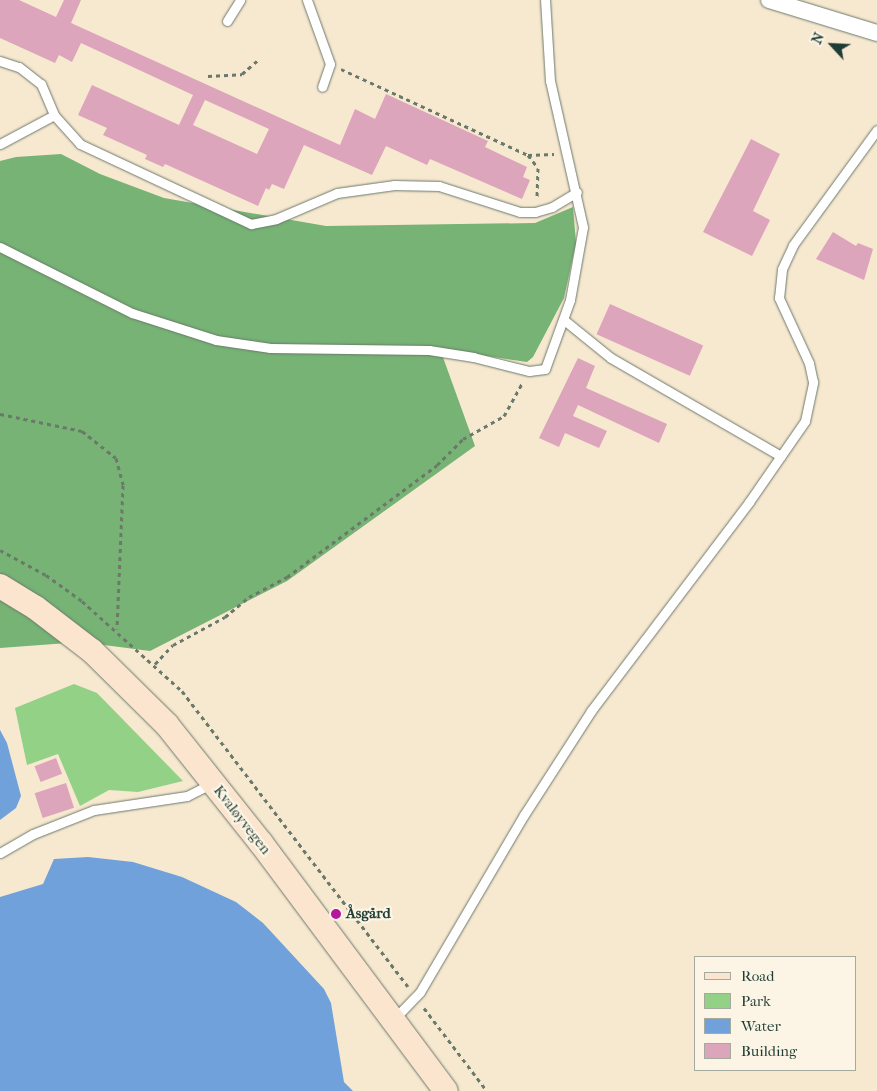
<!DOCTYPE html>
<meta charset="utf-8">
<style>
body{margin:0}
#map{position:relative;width:877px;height:1091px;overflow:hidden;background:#f7e8d0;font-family:"IM FELL French Canon",serif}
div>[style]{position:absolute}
.green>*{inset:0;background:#93d187}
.forest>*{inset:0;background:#76b374}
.water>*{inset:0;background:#70a1db}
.building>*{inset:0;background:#dca5bb;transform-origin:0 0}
.path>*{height:3px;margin-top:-1.5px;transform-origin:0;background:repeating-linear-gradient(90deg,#6b796b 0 4px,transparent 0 8px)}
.roads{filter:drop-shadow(0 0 1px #6b796b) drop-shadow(0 0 1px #6b796b)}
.lane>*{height:9px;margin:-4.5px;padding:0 4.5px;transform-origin:4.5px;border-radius:4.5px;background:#fff}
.street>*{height:16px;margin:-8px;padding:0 8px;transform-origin:8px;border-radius:8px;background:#fff}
.secondary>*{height:24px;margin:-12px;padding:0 12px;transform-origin:12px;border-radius:12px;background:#fce5cf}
.dots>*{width:14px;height:14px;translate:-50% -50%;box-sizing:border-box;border:2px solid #fcf5e5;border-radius:50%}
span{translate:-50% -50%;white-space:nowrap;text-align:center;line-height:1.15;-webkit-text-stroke:4.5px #fcf5e5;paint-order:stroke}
.street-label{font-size:15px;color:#1f3d34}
.poi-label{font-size:15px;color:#1f3d34;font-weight:700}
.left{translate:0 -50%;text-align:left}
.legend{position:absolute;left:694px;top:956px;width:162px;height:115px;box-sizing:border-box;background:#fcf5e5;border:1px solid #a4ab9e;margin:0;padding:6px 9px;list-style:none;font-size:15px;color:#1f3d34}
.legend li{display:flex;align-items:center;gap:10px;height:25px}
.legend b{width:25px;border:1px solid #a4ab9e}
.north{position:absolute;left:807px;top:20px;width:50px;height:50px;-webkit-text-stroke:4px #fcf5e5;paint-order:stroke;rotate:295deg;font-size:14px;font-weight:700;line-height:20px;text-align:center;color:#1f3d34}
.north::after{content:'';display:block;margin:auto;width:18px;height:22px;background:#1f3d34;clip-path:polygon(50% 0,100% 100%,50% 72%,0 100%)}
</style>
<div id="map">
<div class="green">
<div style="clip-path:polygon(74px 684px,97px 693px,183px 781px,138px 792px,109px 790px,80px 806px,58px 754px,27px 765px,15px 708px)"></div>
</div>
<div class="forest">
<div style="clip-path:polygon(61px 154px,100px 174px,164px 198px,326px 226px,535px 223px,573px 207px,576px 243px,564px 298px,533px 357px,527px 362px,440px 349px,475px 446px,287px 581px,150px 651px,81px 642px,0 648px,0 161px,16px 157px)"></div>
</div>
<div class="water">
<div style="clip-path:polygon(0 730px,7px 743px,21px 796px,16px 808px,0 820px)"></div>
<div style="clip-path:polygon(88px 857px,133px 862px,182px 877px,236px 902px,263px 923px,324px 989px,331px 1003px,344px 1082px,353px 1091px,0 1091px,0 897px,43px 884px,54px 859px)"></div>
</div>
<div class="building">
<div style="clip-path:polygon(evenodd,0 0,19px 0,56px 17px,64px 0,81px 0,71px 23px,340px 145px,355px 109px,375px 119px,386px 94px,488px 141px,485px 147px,527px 167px,523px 177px,530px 180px,522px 199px,430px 159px,427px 165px,386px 146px,372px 175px,304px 145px,284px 189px,272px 184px,269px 190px,266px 188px,258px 206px,165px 164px,163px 167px,145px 159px,147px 155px,103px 135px,107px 128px,78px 115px,92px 85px,179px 125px,193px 95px,81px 43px,72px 62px,59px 55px,55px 63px,0 38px,0 0,205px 100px,269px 129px,257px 154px,193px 125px,205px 100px)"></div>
<div style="clip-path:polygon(751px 139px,780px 154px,753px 211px,770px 220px,752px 256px,703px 232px)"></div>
<div style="clip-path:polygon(833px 232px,856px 246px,858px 243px,873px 249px,864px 280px,816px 259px)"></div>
<div style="left:610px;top:304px;width:102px;height:33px;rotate:24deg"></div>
<div style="clip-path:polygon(578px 358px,595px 366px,586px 388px,667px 424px,659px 443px,578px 405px,573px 416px,607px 431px,599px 448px,565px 433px,559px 447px,539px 438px)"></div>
<div style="left:56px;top:758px;width:17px;height:23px;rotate:69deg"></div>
<div style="left:66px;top:783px;width:26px;height:33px;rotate:72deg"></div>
</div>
<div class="path">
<div style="left:341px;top:69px;width:206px;rotate:24.7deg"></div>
<div style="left:528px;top:155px;width:16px;rotate:52deg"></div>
<div style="left:538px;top:168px;width:29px;rotate:92deg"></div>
<div style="left:208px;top:76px;width:34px;rotate:-3deg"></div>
<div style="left:242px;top:74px;width:23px;rotate:-41deg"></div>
<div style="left:528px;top:155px;width:26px;rotate:-2deg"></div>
<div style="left:0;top:414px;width:84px;rotate:11.7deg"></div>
<div style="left:82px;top:431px;width:43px;rotate:38.5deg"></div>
<div style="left:116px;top:458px;width:28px;rotate:75deg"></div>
<div style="left:123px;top:485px;width:144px;rotate:92.4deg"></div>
<div style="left:0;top:550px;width:52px;rotate:28.5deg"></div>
<div style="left:46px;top:575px;width:44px;rotate:35.8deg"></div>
<div style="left:82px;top:601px;width:135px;rotate:42deg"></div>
<div style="left:182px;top:691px;width:372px;rotate:52.6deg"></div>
<div style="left:155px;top:664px;width:26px;rotate:-47deg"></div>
<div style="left:173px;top:645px;width:59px;rotate:-28.3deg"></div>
<div style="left:225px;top:617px;width:31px;rotate:-40deg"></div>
<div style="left:249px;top:597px;width:43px;rotate:-27.8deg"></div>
<div style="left:287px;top:577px;width:187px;rotate:-36.7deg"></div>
<div style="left:437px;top:465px;width:37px;rotate:-45deg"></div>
<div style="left:463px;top:439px;width:47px;rotate:-29.3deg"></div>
<div style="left:504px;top:416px;width:38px;rotate:-61deg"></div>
<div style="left:424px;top:1008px;width:104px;rotate:52.8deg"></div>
</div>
<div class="roads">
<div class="lane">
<div style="left:307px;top:0;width:68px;rotate:70.2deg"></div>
<div style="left:330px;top:64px;width:24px;rotate:109deg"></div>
<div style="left:227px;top:21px;width:25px;rotate:-58deg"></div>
<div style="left:0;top:61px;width:20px;rotate:18deg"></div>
<div style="left:19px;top:67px;width:28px;rotate:38deg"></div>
<div style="left:41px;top:84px;width:34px;rotate:67deg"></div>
<div style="left:54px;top:115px;width:39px;rotate:48deg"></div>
<div style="left:80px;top:144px;width:189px;rotate:25.1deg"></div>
<div style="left:251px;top:224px;width:25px;rotate:-11deg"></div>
<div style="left:276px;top:219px;width:66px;rotate:-23.1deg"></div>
<div style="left:337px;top:193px;width:58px;rotate:-8deg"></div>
<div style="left:394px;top:185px;width:45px;rotate:1.3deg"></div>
<div style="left:439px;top:186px;width:85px;rotate:17.8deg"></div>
<div style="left:520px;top:212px;width:15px"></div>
<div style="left:535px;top:212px;width:18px;rotate:-16deg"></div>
<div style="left:552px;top:207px;width:29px;rotate:-31deg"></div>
<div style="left:0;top:144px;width:61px;rotate:-28.2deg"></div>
<div style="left:0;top:247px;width:148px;rotate:26.6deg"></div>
<div style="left:132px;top:313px;width:88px;rotate:17.8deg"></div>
<div style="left:216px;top:340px;width:55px;rotate:8.4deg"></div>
<div style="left:270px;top:348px;width:159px;rotate:0.7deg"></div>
<div style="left:429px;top:350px;width:45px;rotate:9deg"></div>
<div style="left:473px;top:357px;width:58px;rotate:14deg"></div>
<div style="left:529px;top:371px;width:16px;rotate:-7deg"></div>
<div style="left:545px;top:369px;width:73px;rotate:-70.1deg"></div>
<div style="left:570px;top:300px;width:74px;rotate:-79.9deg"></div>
<div style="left:583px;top:227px;width:150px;rotate:-102.7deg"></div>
<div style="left:550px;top:81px;width:81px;rotate:-93.5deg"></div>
<div style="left:564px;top:320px;width:60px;rotate:39deg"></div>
<div style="left:611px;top:358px;width:196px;rotate:30deg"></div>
<div style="left:0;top:853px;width:38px;rotate:-30deg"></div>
<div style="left:33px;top:834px;width:66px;rotate:-21.5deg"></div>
<div style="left:94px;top:810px;width:94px;rotate:-8.6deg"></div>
<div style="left:187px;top:796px;width:27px;rotate:-27deg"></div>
<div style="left:394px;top:1019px;width:37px;rotate:-46deg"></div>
<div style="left:420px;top:992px;width:205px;rotate:-59.6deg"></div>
<div style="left:524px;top:815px;width:124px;rotate:-57.2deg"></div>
<div style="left:591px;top:711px;width:262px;rotate:-52.9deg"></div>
<div style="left:749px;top:502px;width:98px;rotate:-55.3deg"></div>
<div style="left:805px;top:421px;width:40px;rotate:-78deg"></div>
<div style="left:813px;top:382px;width:19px;rotate:-102deg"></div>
<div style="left:809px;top:363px;width:72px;rotate:-114.8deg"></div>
<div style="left:779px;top:298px;width:29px;rotate:-84deg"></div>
<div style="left:782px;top:269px;width:26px;rotate:-65deg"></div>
<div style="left:793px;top:245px;width:142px;rotate:-53.9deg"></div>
</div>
<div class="street">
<div style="left:769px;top:0;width:113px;rotate:17deg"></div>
</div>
<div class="secondary">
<div style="left:0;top:586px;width:42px;rotate:31.4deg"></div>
<div style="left:36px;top:608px;width:71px;rotate:37.5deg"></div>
<div style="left:92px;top:651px;width:105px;rotate:44.6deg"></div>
<div style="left:167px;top:725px;width:151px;rotate:51.5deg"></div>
<div style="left:261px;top:843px;width:309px;rotate:53.3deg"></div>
</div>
</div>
<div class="dots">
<div style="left:336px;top:914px;background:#b5179e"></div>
</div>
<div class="street-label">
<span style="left:242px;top:820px;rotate:52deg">Kvaløyvegen</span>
</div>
<div class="poi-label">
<span class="left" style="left:346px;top:914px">Åsgård</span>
</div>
<ul class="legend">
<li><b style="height:6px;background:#fce5cf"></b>Road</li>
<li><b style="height:14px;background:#93d187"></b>Park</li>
<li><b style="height:14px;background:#70a1db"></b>Water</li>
<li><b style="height:14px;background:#dca5bb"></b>Building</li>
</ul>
<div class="north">N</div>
</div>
